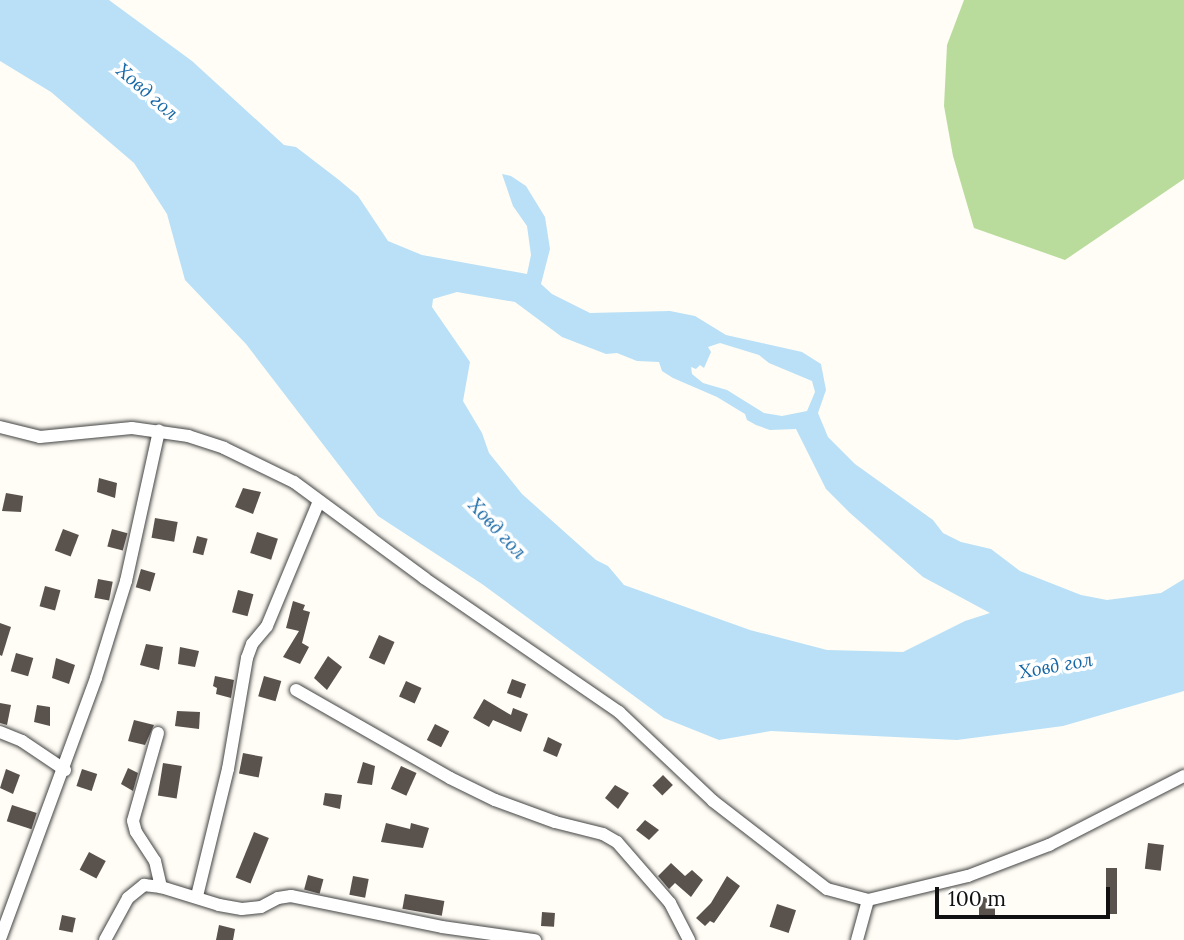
<!DOCTYPE html>
<meta charset="utf-8">
<style>
body{margin:0}
#map{position:relative;width:1184px;height:940px;overflow:hidden;background:#fffdf5;font-family:Lora,serif}
div>[style]{position:absolute}
.forest>*{inset:0;background:#b9dc9c}
.water>*{inset:0;background:#b9e0f7}
.building>*{inset:0;background:#5a524d;transform-origin:0 0}
.roads{filter:drop-shadow(0 0 2px #444) drop-shadow(0 0 2px #444)}
.minor>*{height:12px;margin:-6px;padding:0 6px;transform-origin:6px;border-radius:6px;background:#fff}
span{translate:-50% -50%;white-space:nowrap;text-align:center;line-height:1.15;-webkit-text-stroke:7px #fff;paint-order:stroke}
.water-label{font-size:19px;color:#1768a6;font-style:italic}
.scale{position:absolute;left:935px;top:887px;width:175px;height:32px;box-sizing:border-box;border:4px solid #111;border-top:0;padding-left:9px;font-size:21px;line-height:24px;white-space:nowrap;color:#111;-webkit-text-stroke:5px #fff;paint-order:stroke}
</style>
<div id="map">
<div class="forest">
<div style="clip-path:polygon(964px 0,1184px 0,1184px 179px,1065px 260px,974px 228px,953px 156px,944px 106px,947px 45px)"></div>
</div>
<div class="water">
<div style="clip-path:polygon(evenodd,0 0,109px 0,113px 3px,192px 61px,284px 145px,296px 147px,339px 180px,358px 196px,388px 241px,422px 255px,527px 274px,531px 255px,527px 226px,513px 206px,502px 174px,511px 176px,526px 186px,545px 217px,550px 249px,541px 284px,552px 294px,590px 313px,670px 311px,695px 316px,726px 335px,802px 352px,821px 364px,826px 390px,818px 413px,828px 437px,855px 464px,933px 520px,943px 533px,961px 542px,991px 549px,1020px 571px,1081px 595px,1107px 600px,1161px 593px,1184px 579px,1184px 691px,1063px 726px,957px 740px,771px 731px,719px 740px,664px 718px,482px 584px,378px 516px,246px 344px,185px 280px,167px 214px,134px 163px,51px 92px,0 61px,0 0,457px 292px,515px 302px,562px 337px,606px 354px,617px 353px,637px 361px,659px 362px,662px 371px,673px 378px,717px 397px,745px 414px,747px 420px,756px 425px,770px 430px,796px 429px,826px 489px,850px 513px,923px 577px,990px 613px,965px 621px,903px 652px,827px 650px,750px 630px,624px 585px,608px 566px,596px 560px,522px 494px,489px 453px,482px 433px,463px 401px,470px 362px,432px 307px,433px 299px,457px 292px,0 0,720px 343px,759px 355px,769px 363px,812px 381px,815px 392px,807px 411px,782px 416px,764px 413px,727px 390px,703px 383px,692px 374px,691px 367px,696px 369px,700px 365px,704px 368px,711px 352px,708px 347px,720px 343px)"></div>
</div>
<div class="building">
<div style="clip-path:polygon(99px 478px,117px 483px,115px 498px,97px 492px)"></div>
<div style="clip-path:polygon(243px 488px,261px 492px,253px 514px,235px 507px)"></div>
<div style="clip-path:polygon(6px 493px,23px 496px,21px 512px,2px 511px)"></div>
<div style="left:155px;top:518px;width:23px;height:20px;rotate:10deg"></div>
<div style="left:63px;top:529px;width:17px;height:23px;rotate:21deg"></div>
<div style="left:112px;top:529px;width:16px;height:18px;rotate:15deg"></div>
<div style="left:257px;top:532px;width:22px;height:22px;rotate:18deg"></div>
<div style="left:197px;top:536px;width:11px;height:17px;rotate:15deg"></div>
<div style="left:141px;top:569px;width:15px;height:19px;rotate:16deg"></div>
<div style="left:98px;top:579px;width:15px;height:19px;rotate:11deg"></div>
<div style="left:45px;top:586px;width:16px;height:21px;rotate:15deg"></div>
<div style="left:238px;top:590px;width:16px;height:23px;rotate:15deg"></div>
<div style="clip-path:polygon(293px 601px,305px 605px,303px 610px,310px 612px,302px 643px,309px 647px,300px 664px,283px 657px,299px 631px,286px 628px)"></div>
<div style="clip-path:polygon(0 623px,11px 627px,2px 656px,0 655px)"></div>
<div style="left:379px;top:635px;width:17px;height:25px;rotate:24deg"></div>
<div style="clip-path:polygon(146px 644px,163px 647px,159px 670px,140px 665px)"></div>
<div style="clip-path:polygon(180px 647px,199px 651px,195px 667px,178px 664px)"></div>
<div style="left:16px;top:653px;width:18px;height:19px;rotate:16deg"></div>
<div style="clip-path:polygon(328px 656px,342px 667px,327px 690px,314px 678px)"></div>
<div style="clip-path:polygon(56px 658px,75px 665px,69px 684px,52px 678px)"></div>
<div style="clip-path:polygon(215px 676px,234px 680px,231px 698px,216px 694px,217px 688px,213px 686px)"></div>
<div style="left:264px;top:676px;width:18px;height:21px;rotate:16deg"></div>
<div style="left:512px;top:679px;width:15px;height:15px;rotate:20deg"></div>
<div style="left:406px;top:681px;width:17px;height:17px;rotate:24deg"></div>
<div style="clip-path:polygon(484px 699px,511px 715px,513px 708px,528px 714px,521px 732px,493px 720px,489px 727px,473px 718px)"></div>
<div style="clip-path:polygon(0 703px,11px 705px,7px 725px,0 723px)"></div>
<div style="clip-path:polygon(37px 705px,50px 707px,50px 726px,34px 722px)"></div>
<div style="clip-path:polygon(177px 711px,200px 712px,199px 729px,175px 726px)"></div>
<div style="clip-path:polygon(134px 720px,154px 725px,145px 745px,128px 741px)"></div>
<div style="left:435px;top:724px;width:16px;height:18px;rotate:27deg"></div>
<div style="clip-path:polygon(548px 737px,562px 744px,557px 757px,543px 751px)"></div>
<div style="left:243px;top:753px;width:20px;height:21px;rotate:11deg"></div>
<div style="clip-path:polygon(363px 762px,375px 766px,372px 785px,357px 783px)"></div>
<div style="left:163px;top:763px;width:19px;height:33px;rotate:9deg"></div>
<div style="left:401px;top:766px;width:17px;height:25px;rotate:24deg"></div>
<div style="clip-path:polygon(128px 768px,138px 773px,133px 791px,121px 784px)"></div>
<div style="clip-path:polygon(6px 769px,20px 775px,13px 794px,0 788px)"></div>
<div style="left:82px;top:769px;width:16px;height:18px;rotate:18deg"></div>
<div style="left:663px;top:775px;width:14px;height:15px;rotate:45deg"></div>
<div style="clip-path:polygon(615px 785px,629px 793px,618px 809px,605px 798px)"></div>
<div style="clip-path:polygon(325px 793px,342px 795px,340px 809px,323px 805px)"></div>
<div style="left:12px;top:805px;width:26px;height:17px;rotate:18deg"></div>
<div style="clip-path:polygon(645px 820px,659px 830px,649px 840px,636px 830px)"></div>
<div style="clip-path:polygon(386px 823px,410px 829px,411px 823px,429px 828px,423px 848px,381px 842px)"></div>
<div style="left:254px;top:832px;width:16px;height:49px;rotate:22deg"></div>
<div style="left:1148px;top:843px;width:16px;height:26px;rotate:7deg"></div>
<div style="left:89px;top:852px;width:19px;height:20px;rotate:28deg"></div>
<div style="clip-path:polygon(671px 863px,685px 876px,692px 870px,703px 880px,691px 897px,675px 883px,669px 889px,658px 876px)"></div>
<div style="left:1117px;top:868px;width:46px;height:11px;rotate:90deg"></div>
<div style="left:308px;top:875px;width:16px;height:15px;rotate:15deg"></div>
<div style="left:353px;top:876px;width:16px;height:19px;rotate:11deg"></div>
<div style="clip-path:polygon(727px 876px,740px 886px,714px 923px,710px 921px,705px 926px,696px 918px,711px 903px)"></div>
<div style="left:405px;top:894px;width:40px;height:15px;rotate:10deg"></div>
<div style="left:995px;top:897px;width:18px;height:16px;rotate:90deg"></div>
<div style="left:777px;top:904px;width:20px;height:24px;rotate:18deg"></div>
<div style="left:542px;top:912px;width:13px;height:14px;rotate:4deg"></div>
<div style="left:62px;top:915px;width:14px;height:15px;rotate:12deg"></div>
<div style="clip-path:polygon(219px 925px,235px 929px,233px 940px,216px 940px)"></div>
</div>
<div class="roads">
<div class="minor">
<div style="left:0;top:427px;width:41px;rotate:14deg"></div>
<div style="left:40px;top:437px;width:92px;rotate:-5.6deg"></div>
<div style="left:132px;top:428px;width:57px;rotate:8.1deg"></div>
<div style="left:188px;top:436px;width:38px;rotate:18deg"></div>
<div style="left:224px;top:448px;width:78px;rotate:25.9deg"></div>
<div style="left:294px;top:482px;width:162px;rotate:36.4deg"></div>
<div style="left:424px;top:578px;width:237px;rotate:34.5deg"></div>
<div style="left:619px;top:712px;width:129px;rotate:43.4deg"></div>
<div style="left:713px;top:801px;width:144px;rotate:37.7deg"></div>
<div style="left:827px;top:889px;width:42px;rotate:15deg"></div>
<div style="left:296px;top:690px;width:177px;rotate:29.7deg"></div>
<div style="left:450px;top:778px;width:50px;rotate:26.1deg"></div>
<div style="left:495px;top:800px;width:64px;rotate:20.1deg"></div>
<div style="left:555px;top:822px;width:49px;rotate:14deg"></div>
<div style="left:603px;top:834px;width:16px;rotate:30deg"></div>
<div style="left:617px;top:842px;width:81px;rotate:49deg"></div>
<div style="left:670px;top:903px;width:42px;rotate:62.8deg"></div>
<div style="left:0;top:732px;width:24px;rotate:22deg"></div>
<div style="left:22px;top:741px;width:52px;rotate:34deg"></div>
<div style="left:158px;top:733px;width:91px;rotate:105.9deg"></div>
<div style="left:133px;top:821px;width:11px;rotate:75deg"></div>
<div style="left:136px;top:832px;width:35px;rotate:57deg"></div>
<div style="left:155px;top:861px;width:27px;rotate:77deg"></div>
<div style="left:197px;top:896px;width:131px;rotate:-76.3deg"></div>
<div style="left:228px;top:769px;width:113px;rotate:-80.3deg"></div>
<div style="left:247px;top:658px;width:15px;rotate:-70deg"></div>
<div style="left:252px;top:644px;width:23px;rotate:-50deg"></div>
<div style="left:267px;top:626px;width:135px;rotate:-67.4deg"></div>
<div style="left:0;top:939px;width:278px;rotate:-69.8deg"></div>
<div style="left:96px;top:678px;width:102px;rotate:-72.8deg"></div>
<div style="left:126px;top:581px;width:154px;rotate:-77.6deg"></div>
<div style="left:105px;top:940px;width:48px;rotate:-61.3deg"></div>
<div style="left:128px;top:898px;width:21px;rotate:-39deg"></div>
<div style="left:144px;top:885px;width:17px;rotate:7deg"></div>
<div style="left:161px;top:887px;width:61px;rotate:17.2deg"></div>
<div style="left:219px;top:905px;width:23px;rotate:10deg"></div>
<div style="left:242px;top:909px;width:19px;rotate:-6deg"></div>
<div style="left:261px;top:907px;width:19px;rotate:-28deg"></div>
<div style="left:278px;top:898px;width:13px;rotate:-9deg"></div>
<div style="left:291px;top:896px;width:154px;rotate:11.6deg"></div>
<div style="left:442px;top:927px;width:94px;rotate:8deg"></div>
<div style="left:857px;top:940px;width:41px;rotate:-74.6deg"></div>
<div style="left:868px;top:900px;width:103px;rotate:-13.5deg"></div>
<div style="left:968px;top:876px;width:87px;rotate:-20.9deg"></div>
<div style="left:1049px;top:845px;width:152px;rotate:-27.1deg"></div>
</div>
</div>
<div class="water-label">
<span style="left:147px;top:92px;rotate:41deg">Ховд гол</span>
<span style="left:497px;top:529px;rotate:47deg">Ховд гол</span>
<span style="left:1056px;top:666px;rotate:-10deg">Ховд гол</span>
</div>
<div class="scale">100 m</div>
</div>
